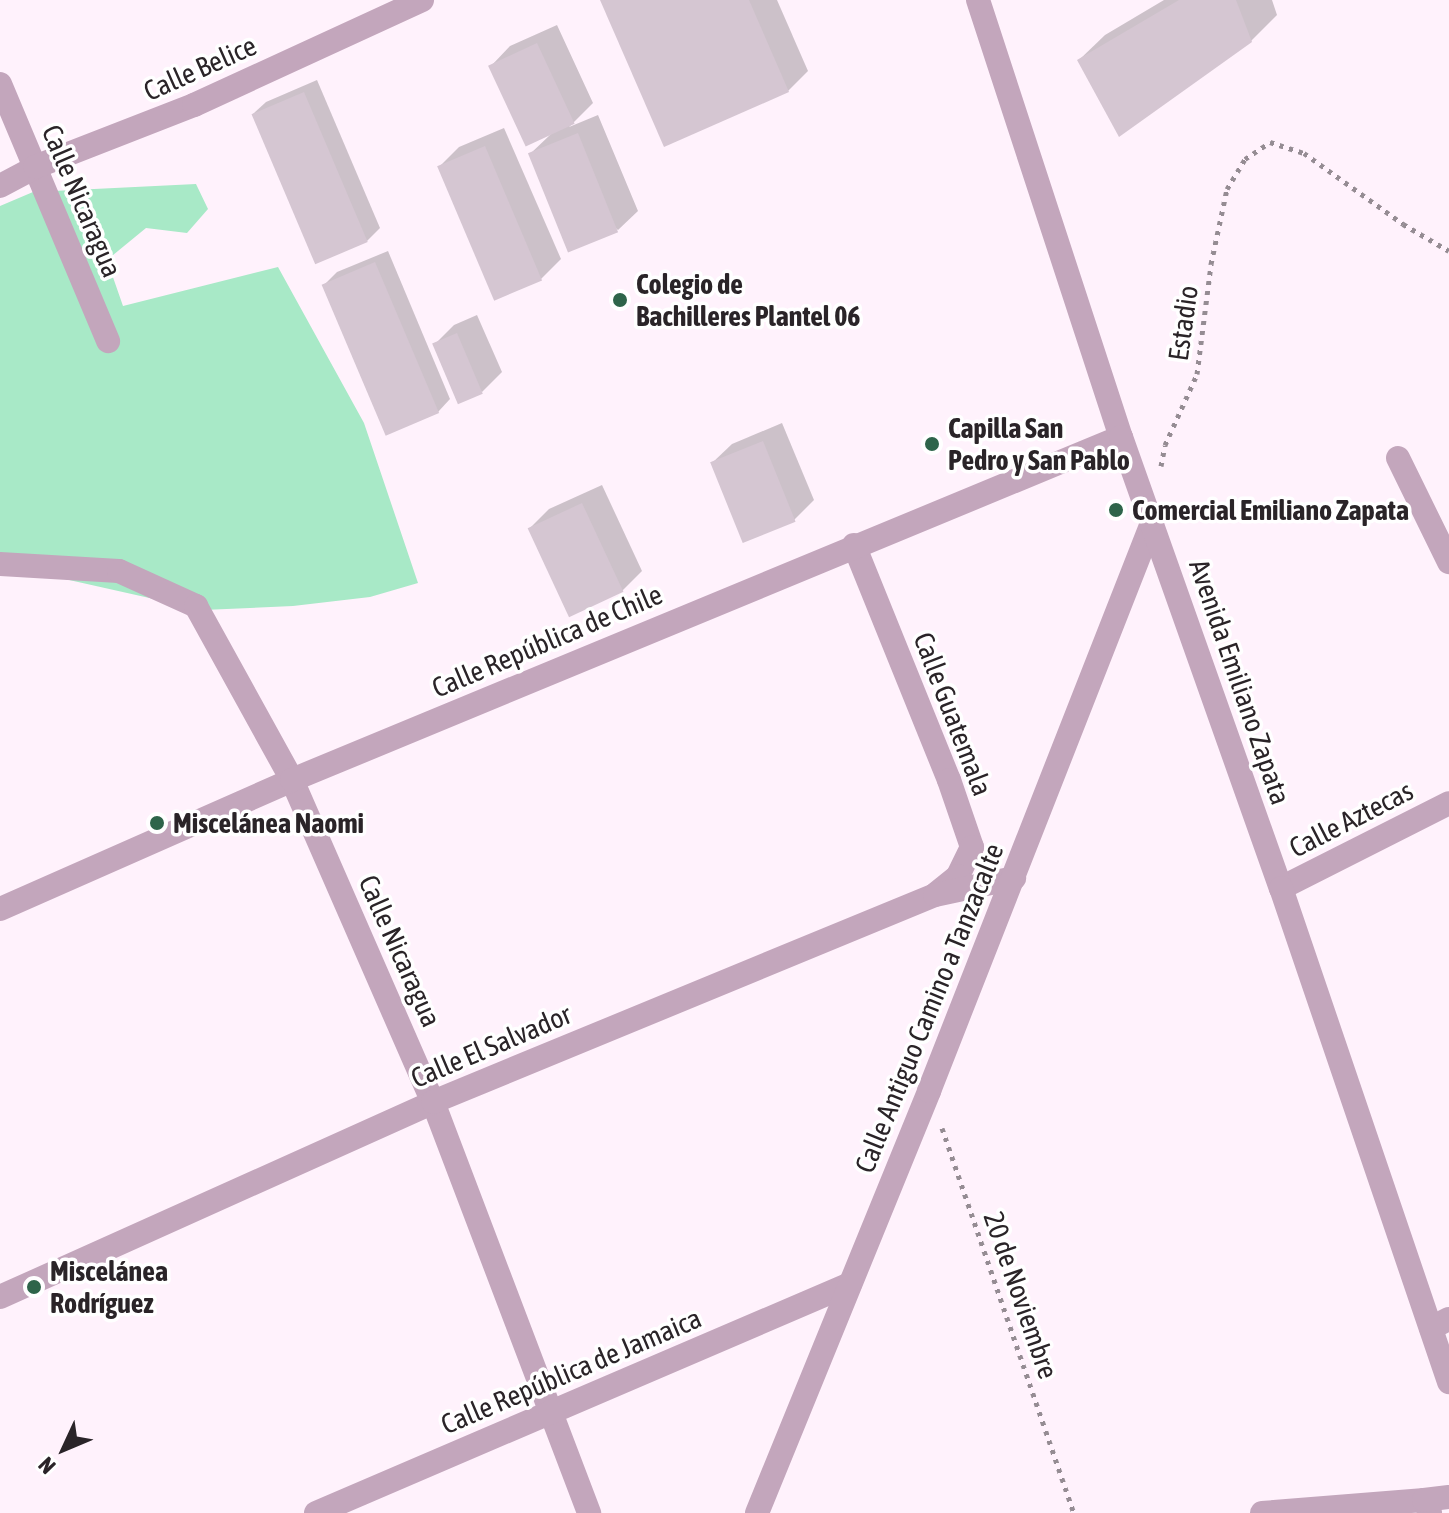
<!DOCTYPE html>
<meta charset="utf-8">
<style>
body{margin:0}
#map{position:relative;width:1449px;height:1513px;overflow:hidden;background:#fff2fc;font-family:"Asap Condensed",sans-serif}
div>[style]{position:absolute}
.green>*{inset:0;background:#a8e9c7}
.shadow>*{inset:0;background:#0003}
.building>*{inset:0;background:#d5c6d2;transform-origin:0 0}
.path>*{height:5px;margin-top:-2.5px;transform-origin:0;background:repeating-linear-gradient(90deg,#958c93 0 4px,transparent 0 10px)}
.minor>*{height:24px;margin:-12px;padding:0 12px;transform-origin:12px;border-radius:12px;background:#c3a6bc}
.tertiary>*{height:24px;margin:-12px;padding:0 12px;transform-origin:12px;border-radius:12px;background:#c3a6bc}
.dots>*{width:22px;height:22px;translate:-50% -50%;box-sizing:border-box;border:4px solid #fff;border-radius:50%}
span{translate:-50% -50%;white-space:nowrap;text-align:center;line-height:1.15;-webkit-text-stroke:7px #fff;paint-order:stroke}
.street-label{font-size:28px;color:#2a2428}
.poi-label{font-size:28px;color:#2a2428;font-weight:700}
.left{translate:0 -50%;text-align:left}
.north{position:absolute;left:24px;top:1409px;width:80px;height:80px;-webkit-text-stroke:6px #fff;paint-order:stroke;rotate:226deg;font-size:22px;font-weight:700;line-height:32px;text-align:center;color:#2a2428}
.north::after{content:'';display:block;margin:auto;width:28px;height:36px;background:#2a2428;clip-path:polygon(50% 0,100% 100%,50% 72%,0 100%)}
</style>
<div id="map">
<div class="green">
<div style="clip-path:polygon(196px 184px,208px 209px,187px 233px,146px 228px,107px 260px,123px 306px,278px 267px,364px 423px,418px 583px,370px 597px,293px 606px,203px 610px,29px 571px,0 574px,0 206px,33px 192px)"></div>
</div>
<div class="shadow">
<div style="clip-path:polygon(602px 0,777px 0,808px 71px,788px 91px)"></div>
<div style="clip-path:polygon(1164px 0,1272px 0,1277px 15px,1251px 41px,1079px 60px,1105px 35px)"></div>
<div style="clip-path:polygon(557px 25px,593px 103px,569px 127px,598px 115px,638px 211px,618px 230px,530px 154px,551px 134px,491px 66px,510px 46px)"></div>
<div style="clip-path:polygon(317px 80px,380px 228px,367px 241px,253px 114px,266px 102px)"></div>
<div style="clip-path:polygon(504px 128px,561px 259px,541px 279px,439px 167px,459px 147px)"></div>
<div style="clip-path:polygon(388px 251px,450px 399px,438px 412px,324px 285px,337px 272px)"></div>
<div style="clip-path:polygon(477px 315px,502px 372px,482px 392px,435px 344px,454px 325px)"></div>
<div style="clip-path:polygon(782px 423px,814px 500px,794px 520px,712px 463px,732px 444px)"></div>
<div style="clip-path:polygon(602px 485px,642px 571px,622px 591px,530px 528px,549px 509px)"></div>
</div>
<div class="building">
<div style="clip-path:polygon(600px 0,749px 0,789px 92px,664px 147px)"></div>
<div style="clip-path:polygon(1179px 0,1236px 0,1252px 42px,1119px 137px,1077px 60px)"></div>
<div style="left:537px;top:43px;width:89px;height:54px;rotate:65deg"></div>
<div style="left:304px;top:92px;width:163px;height:57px;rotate:67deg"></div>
<div style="left:578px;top:133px;width:107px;height:54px;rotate:68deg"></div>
<div style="left:485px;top:146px;width:146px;height:52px;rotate:67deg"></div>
<div style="left:375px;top:262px;width:164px;height:58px;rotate:67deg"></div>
<div style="left:457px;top:333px;width:66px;height:27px;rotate:67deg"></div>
<div style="left:763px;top:441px;width:87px;height:57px;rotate:68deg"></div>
<div style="left:582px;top:503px;width:98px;height:60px;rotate:65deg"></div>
</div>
<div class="path">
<div style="left:1161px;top:466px;width:21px;rotate:-79deg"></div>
<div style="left:1165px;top:445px;width:78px;rotate:-65.7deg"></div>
<div style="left:1197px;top:374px;width:111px;rotate:-82.7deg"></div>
<div style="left:1211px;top:264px;width:77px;rotate:-78deg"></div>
<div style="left:1227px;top:189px;width:35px;rotate:-59deg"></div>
<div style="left:1245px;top:159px;width:30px;rotate:-34deg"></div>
<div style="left:1270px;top:142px;width:36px;rotate:18deg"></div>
<div style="left:1304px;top:153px;width:122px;rotate:35.6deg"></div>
<div style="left:1403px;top:224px;width:53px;rotate:30.4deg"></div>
<div style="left:942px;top:1128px;width:407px;rotate:71.1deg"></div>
</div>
<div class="minor">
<div style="left:0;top:84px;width:279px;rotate:67.2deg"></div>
<div style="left:0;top:186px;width:40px;rotate:-28deg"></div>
<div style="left:35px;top:167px;width:171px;rotate:-21.3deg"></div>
<div style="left:194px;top:105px;width:251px;rotate:-24.7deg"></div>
<div style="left:1398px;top:458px;width:116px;rotate:63.9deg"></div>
<div style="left:854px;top:545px;width:253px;rotate:68deg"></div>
<div style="left:949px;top:780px;width:71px;rotate:71.1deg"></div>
<div style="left:972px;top:847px;width:32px;rotate:116deg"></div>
<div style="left:958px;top:876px;width:28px;rotate:141deg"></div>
<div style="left:0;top:564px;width:119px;rotate:3.4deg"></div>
<div style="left:119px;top:571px;width:85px;rotate:24.4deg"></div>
<div style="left:196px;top:606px;width:199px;rotate:61.1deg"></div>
<div style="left:292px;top:780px;width:352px;rotate:66.4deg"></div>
<div style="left:433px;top:1102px;width:440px;rotate:69.2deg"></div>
<div style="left:1281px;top:888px;width:188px;rotate:-26.8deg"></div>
<div style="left:0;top:909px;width:319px;rotate:-23.8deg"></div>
<div style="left:292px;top:780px;width:897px;rotate:-22.48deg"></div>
<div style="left:0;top:1297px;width:475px;rotate:-24.2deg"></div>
<div style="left:433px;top:1102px;width:543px;rotate:-22.41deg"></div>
<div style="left:935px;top:895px;width:81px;rotate:-12.1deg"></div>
<div style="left:1431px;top:1328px;width:20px;rotate:-27deg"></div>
<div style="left:316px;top:1513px;width:581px;rotate:-23.21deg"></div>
<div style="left:757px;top:1513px;width:456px;rotate:-67.8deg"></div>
<div style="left:929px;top:1091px;width:610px;rotate:-68.56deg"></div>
<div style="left:1262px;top:1513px;width:163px;rotate:-4.6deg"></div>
</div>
<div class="tertiary">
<div style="left:978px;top:0;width:460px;rotate:71.9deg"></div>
<div style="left:1121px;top:437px;width:479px;rotate:70.5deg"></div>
<div style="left:1281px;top:888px;width:522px;rotate:71.22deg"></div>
<div style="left:1430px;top:1513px;width:14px;rotate:-115deg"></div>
<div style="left:1424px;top:1500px;width:25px;rotate:-7deg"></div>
</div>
<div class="dots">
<div style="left:620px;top:300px;background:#2e644a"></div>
<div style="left:932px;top:444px;background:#2e644a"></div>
<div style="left:1116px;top:510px;background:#2e644a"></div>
<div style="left:157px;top:823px;background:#2e644a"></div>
<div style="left:34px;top:1287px;background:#2e644a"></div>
</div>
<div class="street-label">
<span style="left:200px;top:68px;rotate:-24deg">Calle Belice</span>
<span style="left:82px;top:201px;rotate:67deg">Calle Nicaragua</span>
<span style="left:1183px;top:323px;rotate:-82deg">Estadio</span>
<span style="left:547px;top:641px;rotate:-23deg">Calle República de Chile</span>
<span style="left:1240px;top:682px;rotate:71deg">Avenida Emiliano Zapata</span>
<span style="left:953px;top:714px;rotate:69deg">Calle Guatemala</span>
<span style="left:1351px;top:819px;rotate:-27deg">Calle Aztecas</span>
<span style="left:400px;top:951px;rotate:66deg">Calle Nicaragua</span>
<span style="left:929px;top:1008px;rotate:-68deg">Calle Antiguo Camino a Tanzacalte</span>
<span style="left:491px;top:1046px;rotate:-23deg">Calle El Salvador</span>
<span style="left:1021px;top:1295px;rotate:71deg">20 de Noviembre</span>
<span style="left:571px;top:1371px;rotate:-23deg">Calle República de Jamaica</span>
</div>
<div class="poi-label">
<span class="left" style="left:636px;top:300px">Colegio de<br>Bachilleres Plantel 06</span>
<span class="left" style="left:948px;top:444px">Capilla San<br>Pedro y San Pablo</span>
<span class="left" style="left:1132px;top:510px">Comercial Emiliano Zapata</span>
<span class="left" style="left:173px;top:823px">Miscelánea Naomi</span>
<span class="left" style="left:50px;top:1287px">Miscelánea<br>Rodríguez</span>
</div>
<div class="north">N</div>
</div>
